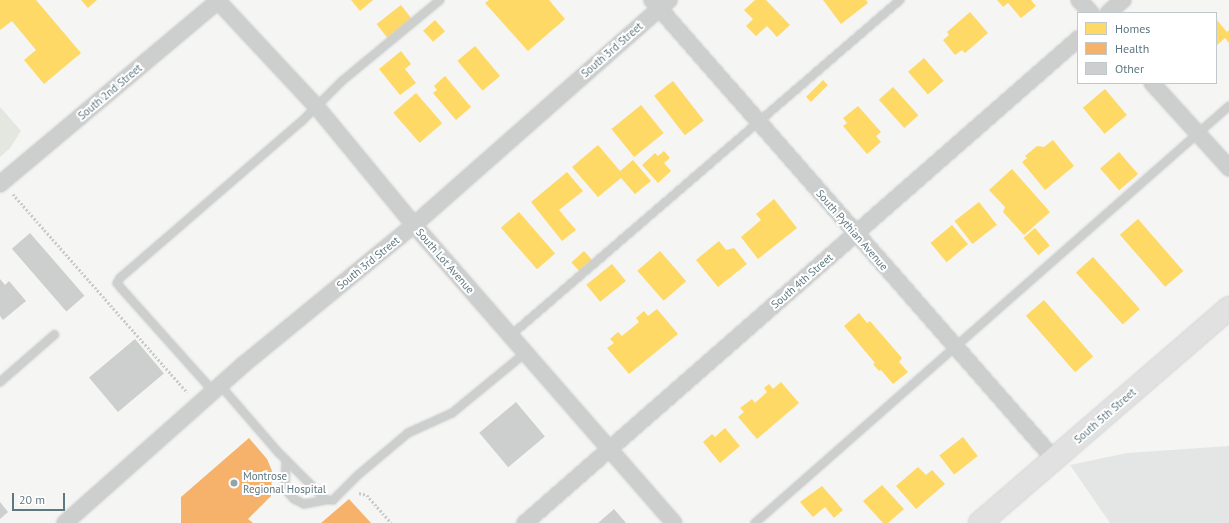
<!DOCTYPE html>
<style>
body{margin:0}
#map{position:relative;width:1229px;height:523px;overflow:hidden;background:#f5f5f3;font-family:"PT Sans",sans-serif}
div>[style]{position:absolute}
.built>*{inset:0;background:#e4e6e6}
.green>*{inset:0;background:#e4e7e0}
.homes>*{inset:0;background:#ffd966;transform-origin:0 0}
.health>*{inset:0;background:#f6b26b}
.building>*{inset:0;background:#cdcfcf;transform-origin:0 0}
.path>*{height:2.5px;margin-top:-1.25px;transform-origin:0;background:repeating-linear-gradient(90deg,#cacacb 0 2px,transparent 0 4px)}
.roads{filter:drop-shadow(0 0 1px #d0d2d2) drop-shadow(0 0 1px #d0d2d2)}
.lane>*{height:8px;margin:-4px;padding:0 4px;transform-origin:4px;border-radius:4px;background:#cdcece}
.street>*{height:16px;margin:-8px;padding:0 8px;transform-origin:8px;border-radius:8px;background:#cdcece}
.secondary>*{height:22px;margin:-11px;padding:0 11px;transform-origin:11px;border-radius:11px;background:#e1e1e1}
.dots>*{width:11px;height:11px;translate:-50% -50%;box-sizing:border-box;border:2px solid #fff;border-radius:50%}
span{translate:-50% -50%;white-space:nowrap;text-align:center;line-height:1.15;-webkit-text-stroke:4px #fff;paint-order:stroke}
.street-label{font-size:11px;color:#5e7780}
.poi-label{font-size:11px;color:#5e7780}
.left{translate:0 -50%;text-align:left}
.legend{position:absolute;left:1077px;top:12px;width:140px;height:72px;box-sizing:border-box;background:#fff;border:1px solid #bfc9cc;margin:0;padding:5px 7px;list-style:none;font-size:12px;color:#5e7780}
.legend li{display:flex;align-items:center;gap:8px;height:20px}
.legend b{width:20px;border:1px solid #bfc9cc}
.scale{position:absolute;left:12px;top:493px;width:53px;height:18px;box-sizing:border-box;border:2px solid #5e7780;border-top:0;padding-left:5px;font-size:12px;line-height:14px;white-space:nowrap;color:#5e7780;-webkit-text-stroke:3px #fff;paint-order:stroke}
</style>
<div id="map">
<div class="built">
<div style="clip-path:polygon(1229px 446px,1229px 523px,1110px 523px,1070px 465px,1127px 453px)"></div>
</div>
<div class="green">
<div style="clip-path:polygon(0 107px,21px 131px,10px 148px,0 157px)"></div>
</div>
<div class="homes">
<div style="clip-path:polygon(0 0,36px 0,81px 53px,44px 84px,24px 60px,36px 50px,12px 21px,0 30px)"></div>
<div style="clip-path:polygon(81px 0,97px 0,88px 8px)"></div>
<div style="clip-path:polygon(351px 0,373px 0,360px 11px)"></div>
<div style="clip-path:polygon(489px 0,549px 0,565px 19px,528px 51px,485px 3px)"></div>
<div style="clip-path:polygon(755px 0,766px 0,790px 25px,777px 37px,767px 26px,756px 36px,746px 26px,753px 19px,744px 10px)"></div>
<div style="clip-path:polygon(823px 0,866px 0,868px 3px,841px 24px)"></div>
<div style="clip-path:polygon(997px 0,1031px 0,1036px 6px,1021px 18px,1008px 3px,1003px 7px)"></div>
<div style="left:401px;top:5px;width:18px;height:31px;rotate:52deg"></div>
<div style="clip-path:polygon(970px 12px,988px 33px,965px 53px,962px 50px,955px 55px,943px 40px,949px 35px,947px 32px)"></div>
<div style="clip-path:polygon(1216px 19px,1227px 32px,1229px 30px,1229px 43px,1225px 38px,1216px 46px)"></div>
<div style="left:435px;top:20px;width:15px;height:16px;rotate:48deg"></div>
<div style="left:475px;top:46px;width:39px;height:23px;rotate:50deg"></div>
<div style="clip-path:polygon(401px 51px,411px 64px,405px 69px,416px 83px,400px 95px,379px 69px)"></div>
<div style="left:924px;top:58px;width:30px;height:21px;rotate:49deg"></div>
<div style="clip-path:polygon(445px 76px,471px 107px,456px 120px,433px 93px,437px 90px,434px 86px)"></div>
<div style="left:823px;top:80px;width:7px;height:24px;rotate:45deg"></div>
<div style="left:673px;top:81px;width:50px;height:24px;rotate:52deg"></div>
<div style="left:893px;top:87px;width:38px;height:19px;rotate:48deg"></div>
<div style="left:1105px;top:89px;width:34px;height:29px;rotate:50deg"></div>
<div style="left:416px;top:93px;width:40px;height:30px;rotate:49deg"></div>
<div style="left:641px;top:105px;width:36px;height:38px;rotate:51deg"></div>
<div style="clip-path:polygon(858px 106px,881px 132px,876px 136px,881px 142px,867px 154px,843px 126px,847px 123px,843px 118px)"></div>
<div style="clip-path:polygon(1053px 140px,1074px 166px,1045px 190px,1022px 162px,1027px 158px,1025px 156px,1037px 146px,1044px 147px)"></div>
<div style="clip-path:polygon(598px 145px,620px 171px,633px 160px,651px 181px,635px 194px,621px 178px,598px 197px,572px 167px)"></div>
<div style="clip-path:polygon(664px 151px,670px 158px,664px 163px,671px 171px,658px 183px,642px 165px,655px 153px,658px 156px)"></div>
<div style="left:1119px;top:152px;width:29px;height:25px;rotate:49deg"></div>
<div style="clip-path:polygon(1012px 169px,1050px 212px,1024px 235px,1003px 212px,1005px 207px,989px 190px)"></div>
<div style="clip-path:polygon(567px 172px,583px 191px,559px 210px,576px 230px,562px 241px,531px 202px)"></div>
<div style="clip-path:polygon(774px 199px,797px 228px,758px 259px,741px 237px,761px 220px,756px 214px)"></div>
<div style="left:979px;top:202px;width:29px;height:31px;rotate:52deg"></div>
<div style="left:519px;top:212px;width:55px;height:24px;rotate:49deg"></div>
<div style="left:1138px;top:219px;width:69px;height:24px;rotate:49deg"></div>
<div style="left:952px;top:225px;width:25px;height:28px;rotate:50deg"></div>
<div style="left:1035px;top:228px;width:23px;height:15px;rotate:50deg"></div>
<div style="clip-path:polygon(719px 241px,726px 250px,734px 248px,747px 264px,718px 287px,696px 260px)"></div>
<div style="left:584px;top:251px;width:12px;height:17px;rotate:48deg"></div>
<div style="left:660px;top:251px;width:40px;height:30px;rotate:49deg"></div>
<div style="left:1093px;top:257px;width:70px;height:23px;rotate:48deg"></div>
<div style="left:612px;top:264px;width:22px;height:33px;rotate:51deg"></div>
<div style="left:1044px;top:300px;width:75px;height:24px;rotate:49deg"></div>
<div style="clip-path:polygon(657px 309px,678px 334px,629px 374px,607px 348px,614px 343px,610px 339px,618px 332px,622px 336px,639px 322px,636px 318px,644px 311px,648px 316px)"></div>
<div style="clip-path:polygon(859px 313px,867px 323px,870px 321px,902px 358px,899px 362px,908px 372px,893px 384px,881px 370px,879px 371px,873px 364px,875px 363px,844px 326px)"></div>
<div style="clip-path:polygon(781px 382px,799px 403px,757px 439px,738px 417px,744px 412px,740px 408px,752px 399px,755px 403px,767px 392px,764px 388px,769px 384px,773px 389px)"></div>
<div style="clip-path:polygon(725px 428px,740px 446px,720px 463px,703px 442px,712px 434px,715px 437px)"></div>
<div style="left:963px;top:437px;width:24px;height:30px;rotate:52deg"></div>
<div style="clip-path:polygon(918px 467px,926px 475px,932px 470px,945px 484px,916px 509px,896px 486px)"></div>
<div style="clip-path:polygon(882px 485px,904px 509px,888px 523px,883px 523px,863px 501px)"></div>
<div style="clip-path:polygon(822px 486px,843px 510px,834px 518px,825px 507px,813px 517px,800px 502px)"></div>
</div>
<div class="health">
<div style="clip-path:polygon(249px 438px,267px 459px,272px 471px,271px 496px,248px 519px,253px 523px,181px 523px,181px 497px)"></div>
<div style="clip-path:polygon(349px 499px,371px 523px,321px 523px)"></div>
</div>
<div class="building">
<div style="left:30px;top:233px;width:83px;height:24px;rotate:49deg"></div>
<div style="clip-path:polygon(0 279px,5px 285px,9px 281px,26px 301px,3px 320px,0 316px)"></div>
<div style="left:135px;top:339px;width:45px;height:60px;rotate:50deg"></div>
<div style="left:516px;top:402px;width:45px;height:48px;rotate:50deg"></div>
<div style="clip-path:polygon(0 502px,8px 512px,0 519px)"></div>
<div style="clip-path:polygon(614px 509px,626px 523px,598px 523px)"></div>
</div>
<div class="path">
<div style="left:13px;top:194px;width:264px;rotate:48.7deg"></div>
<div style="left:359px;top:493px;width:8px;rotate:14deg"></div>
<div style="left:367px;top:495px;width:37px;rotate:49deg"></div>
</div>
<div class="roads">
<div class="lane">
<div style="left:510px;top:336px;width:515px;rotate:-40.75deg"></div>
<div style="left:0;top:382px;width:72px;rotate:-41deg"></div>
<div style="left:220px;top:385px;width:90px;rotate:49.1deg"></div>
<div style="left:279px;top:453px;width:66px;rotate:45deg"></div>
<div style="left:326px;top:500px;width:7px"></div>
<div style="left:333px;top:500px;width:35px;rotate:-45deg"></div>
<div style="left:358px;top:475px;width:65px;rotate:-40deg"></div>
<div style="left:408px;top:433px;width:48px;rotate:-24.4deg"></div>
<div style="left:452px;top:413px;width:94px;rotate:-39.4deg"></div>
<div style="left:213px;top:391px;width:138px;rotate:-131.8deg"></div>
<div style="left:121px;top:288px;width:6px;rotate:-129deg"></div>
<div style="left:117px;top:283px;width:6px;rotate:-59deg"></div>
<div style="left:120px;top:278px;width:239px;rotate:-40.8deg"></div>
<div style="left:301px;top:122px;width:58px;rotate:-45deg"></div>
<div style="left:342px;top:81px;width:127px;rotate:-39.6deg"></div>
<div style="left:286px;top:460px;width:29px;rotate:92deg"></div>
<div style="left:285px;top:489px;width:13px;rotate:48deg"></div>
<div style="left:294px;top:499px;width:11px;rotate:27deg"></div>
<div style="left:304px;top:504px;width:22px;rotate:-10deg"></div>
<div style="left:755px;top:523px;width:631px;rotate:-41.34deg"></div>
</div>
<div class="street">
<div style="left:217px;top:0;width:145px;rotate:47deg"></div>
<div style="left:316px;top:106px;width:154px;rotate:50.5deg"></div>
<div style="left:414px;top:225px;width:395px;rotate:48.9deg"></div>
<div style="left:652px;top:0;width:610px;rotate:48.79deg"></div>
<div style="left:1079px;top:0;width:18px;rotate:47deg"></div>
<div style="left:1108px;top:13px;width:20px;rotate:-41deg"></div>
<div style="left:1152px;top:83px;width:115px;rotate:47.8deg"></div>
<div style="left:0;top:184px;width:286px;rotate:-40deg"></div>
<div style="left:65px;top:523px;width:239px;rotate:-41.6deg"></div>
<div style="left:244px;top:364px;width:220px;rotate:-39.3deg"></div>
<div style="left:414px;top:225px;width:340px;rotate:-41.4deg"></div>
<div style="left:525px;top:523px;width:735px;rotate:-41.19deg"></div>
</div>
<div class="secondary">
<div style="left:980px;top:523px;width:329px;rotate:-40.8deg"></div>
</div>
</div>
<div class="dots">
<div style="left:234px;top:483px;background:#93a3a8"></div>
</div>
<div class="street-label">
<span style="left:612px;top:50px;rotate:-41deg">South 3rd Street</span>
<span style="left:110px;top:92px;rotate:-40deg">South 2nd Street</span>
<span style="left:852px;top:230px;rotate:49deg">South Pythian Avenue</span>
<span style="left:445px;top:261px;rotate:49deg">South Lot Avenue</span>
<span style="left:368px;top:263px;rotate:-39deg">South 3rd Street</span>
<span style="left:802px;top:281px;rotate:-41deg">South 4th Street</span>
<span style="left:1105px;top:416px;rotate:-41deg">South 5th Street</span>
</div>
<div class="poi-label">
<span class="left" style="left:243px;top:483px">Montrose<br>Regional Hospital</span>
</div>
<ul class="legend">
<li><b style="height:11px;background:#ffd966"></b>Homes</li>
<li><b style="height:11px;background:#f6b26b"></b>Health</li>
<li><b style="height:11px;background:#cdcfcf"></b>Other</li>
</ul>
<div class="scale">20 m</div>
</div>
